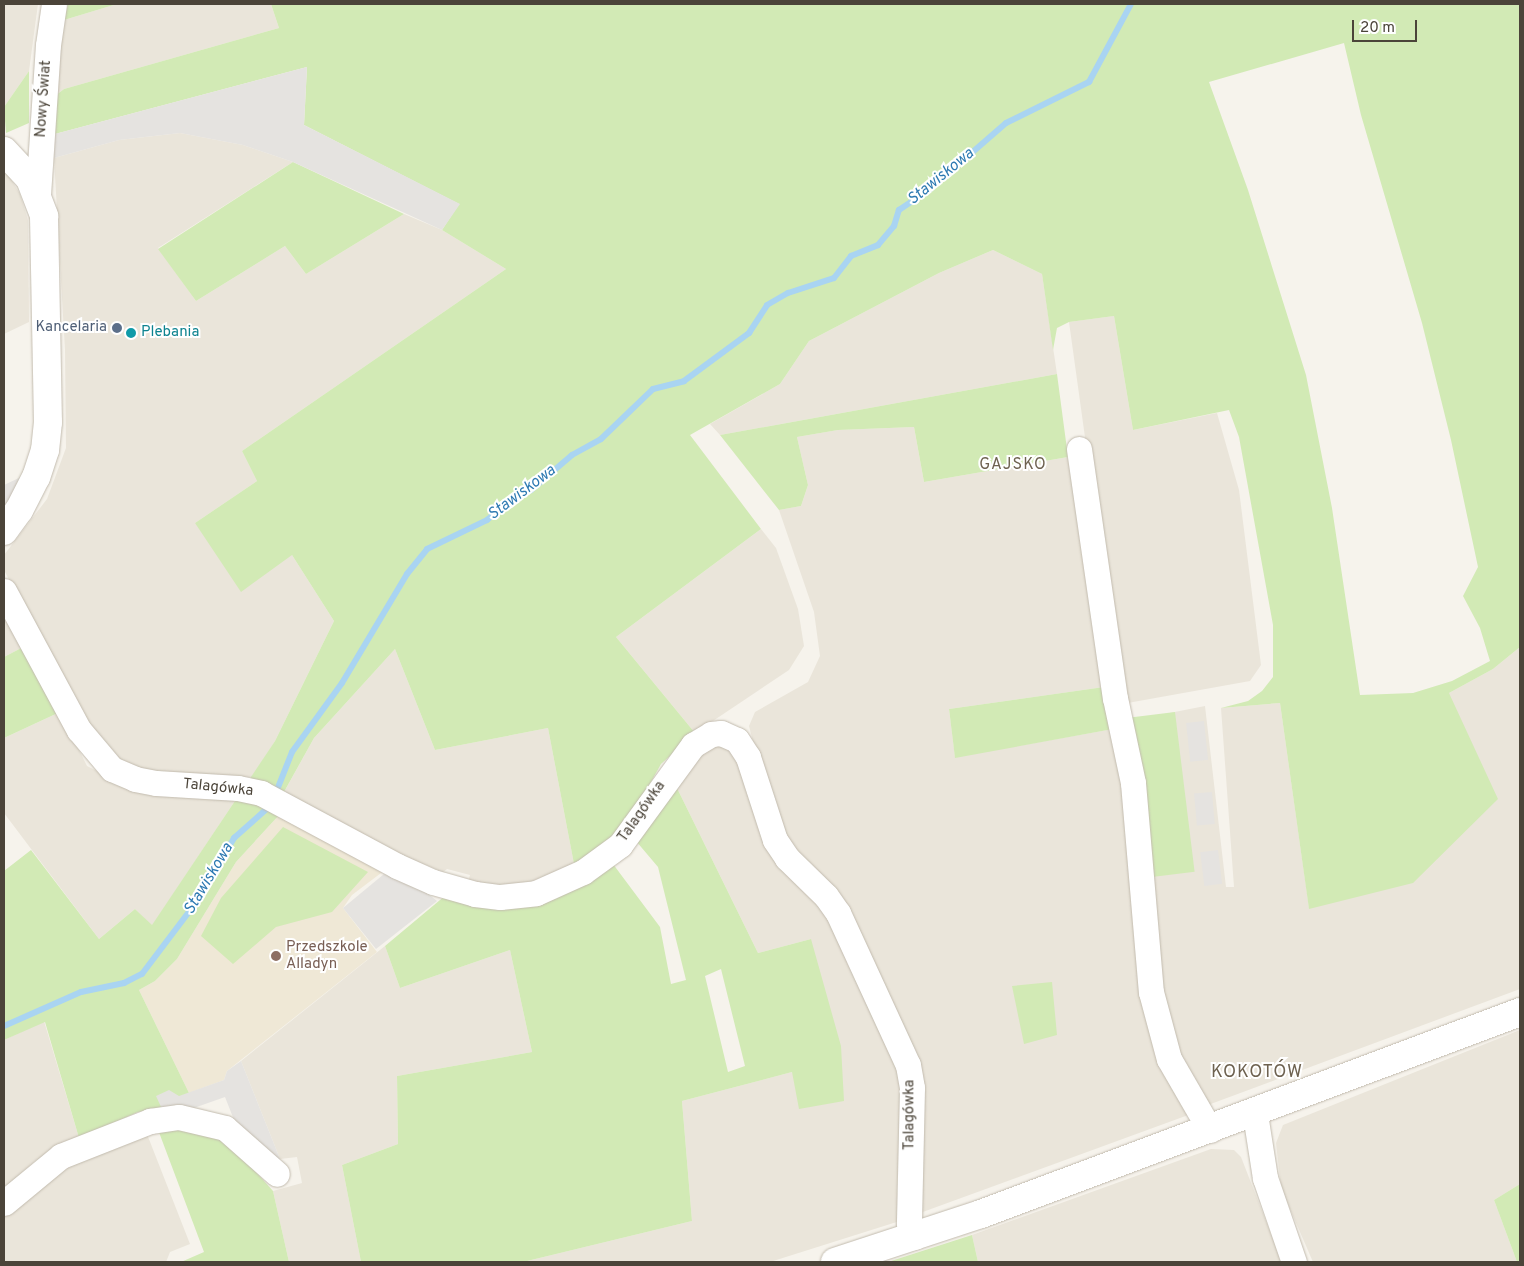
<!DOCTYPE html>
<meta charset="utf-8">
<style>
body{margin:0}
#map{position:relative;width:1524px;height:1266px;overflow:hidden;background:#f6f3ec;font-family:Overpass,sans-serif}
div>[style]{position:absolute}
.residential>*{inset:0;background:#eae5da}
.education>*{inset:0;background:#efe8d6}
.green>*{inset:0;background:#d2eab5;transform-origin:0 0}
.parking>*{inset:0;background:#e5e3e0;transform-origin:0 0}
.stream>*{height:6px;margin:-3px;padding:0 3px;transform-origin:3px;border-radius:3px;background:#a9d4f2}
.roads{filter:drop-shadow(0 0 1px #c2bbae) drop-shadow(0 0 1px #c2bbae)}
.minor>*{height:25px;margin:-12.5px;padding:0 12.5px;transform-origin:12.5px;border-radius:12.5px;background:#fff}
.tertiary>*{height:28px;margin:-14px;padding:0 14px;transform-origin:14px;border-radius:14px;background:#fff}
.dots>*{width:14px;height:14px;translate:-50% -50%;box-sizing:border-box;border:2px solid #fff;border-radius:50%}
span{translate:-50% -50%;white-space:nowrap;text-align:center;line-height:1.15;-webkit-text-stroke:4px #fff;paint-order:stroke}
.street-label{font-size:15px;color:#4b4439}
.service-label{font-size:15px;color:#4e5e75}
.right{translate:-100% -50%;text-align:right}
.culture-label{font-size:15px;color:#0d838f}
.left{translate:0 -50%;text-align:left}
.education-label{font-size:15px;color:#785e54}
.water-label{font-size:16px;color:#2e7ab2;font-style:italic}
.neighbourhood-label{font-size:16px;color:#6e6250;letter-spacing:1px}
.quarter-label{font-size:18px;color:#6e6250;letter-spacing:1px}
.frame{position:absolute;inset:0;border:5px solid #4b4439;pointer-events:none}
.scale{position:absolute;left:1352px;top:20px;width:65px;height:22px;box-sizing:border-box;border:2px solid #4b4439;border-top:0;padding-left:6px;font-size:15px;line-height:18px;white-space:nowrap;color:#4b4439;-webkit-text-stroke:4px #fff;paint-order:stroke}
</style>
<div id="map">
<div class="residential">
<div style="clip-path:polygon(4px 4px,38px 4px,29px 71px,4px 107px)"></div>
<div style="clip-path:polygon(117px 4px,271px 4px,279px 28px,64px 89px,55px 96px,64px 20px)"></div>
<div style="clip-path:polygon(180px 133px,243px 145px,293px 162px,158px 248px,196px 301px,285px 246px,306px 274px,404px 214px,442px 230px,506px 269px,242px 451px,257px 481px,195px 523px,292px 555px,334px 621px,275px 741px,252px 777px,158px 774px,127px 768px,84px 723px,4px 570px,4px 555px,47px 499px,66px 448px,65px 350px,54px 158px,119px 140px)"></div>
<div style="clip-path:polygon(4px 168px,20px 194px,28px 220px,29px 322px,4px 334px)"></div>
<div style="clip-path:polygon(993px 250px,1042px 274px,1057px 374px,720px 435px,710px 424px,780px 384px,809px 341px,939px 273px)"></div>
<div style="clip-path:polygon(1114px 316px,1133px 430px,1217px 413px,1239px 490px,1261px 665px,1250px 681px,1122px 704px,1069px 322px)"></div>
<div style="clip-path:polygon(914px 427px,924px 482px,1068px 457px,1104px 687px,949px 709px,955px 757px,1113px 729px,1124px 776px,1147px 1020px,1191px 1114px,920px 1213px,907px 1034px,838px 891px,796px 859px,766px 793px,749px 726px,755px 712px,808px 682px,820px 656px,814px 612px,779px 510px,801px 506px,808px 485px,797px 437px,838px 430px)"></div>
<div style="clip-path:polygon(761px 529px,776px 548px,798px 609px,804px 646px,789px 670px,695px 733px,616px 637px)"></div>
<div style="clip-path:polygon(4px 602px,27px 645px,4px 657px)"></div>
<div style="clip-path:polygon(1520px 647px,1520px 989px,1208px 1105px,1174px 1051px,1158px 990px,1129px 721px,1205px 706px,1226px 887px,1234px 887px,1221px 708px,1280px 703px,1309px 908px,1449px 693px,1493px 669px)"></div>
<div style="clip-path:polygon(395px 649px,435px 750px,548px 728px,574px 864px,518px 887px,468px 882px,470px 875px,447px 869px,443px 872px,399px 854px,283px 794px,314px 738px)"></div>
<div style="clip-path:polygon(60px 712px,87px 766px,115px 780px,239px 795px,152px 926px,135px 909px,99px 939px,4px 813px,4px 738px)"></div>
<div style="clip-path:polygon(720px 743px,735px 751px,825px 908px,903px 1079px,897px 1190px,903px 1220px,770px 1262px,523px 1262px,692px 1221px,682px 1101px,792px 1072px,811px 939px,758px 953px,676px 786px,688px 758px)"></div>
<div style="clip-path:polygon(385px 946px,400px 988px,510px 950px,532px 1052px,397px 1076px,398px 1144px,342px 1165px,361px 1262px,289px 1262px,273px 1191px,302px 1183px,297px 1157px,280px 1159px,241px 1061px)"></div>
<div style="clip-path:polygon(44px 1021px,79px 1138px,35px 1161px,4px 1188px,4px 1040px)"></div>
<div style="clip-path:polygon(1520px 1030px,1520px 1184px,1494px 1200px,1517px 1262px,1313px 1262px,1281px 1188px,1276px 1143px,1283px 1125px)"></div>
<div style="clip-path:polygon(145px 1129px,190px 1244px,170px 1252px,166px 1262px,4px 1262px,4px 1213px,79px 1155px)"></div>
<div style="clip-path:polygon(1211px 1149px,1234px 1150px,1241px 1157px,1282px 1262px,978px 1262px,972px 1235px)"></div>
</div>
<div class="education">
<div style="clip-path:polygon(280px 814px,385px 870px,352px 895px,343px 908px,377px 952px,227px 1071px,224px 1080px,189px 1093px,139px 990px,155px 981px,177px 959px,236px 862px)"></div>
</div>
<div class="green">
<div style="clip-path:polygon(68px 4px,117px 4px,64px 20px)"></div>
<div style="clip-path:polygon(evenodd,271px 4px,1520px 4px,1520px 647px,1493px 669px,1449px 693px,1498px 799px,1413px 883px,1309px 909px,1280px 703px,1221px 708px,1248px 701px,1262px 691px,1273px 677px,1273px 625px,1239px 437px,1229px 410px,1133px 430px,1114px 316px,1069px 322px,1057px 328px,1053px 350px,1042px 274px,993px 250px,939px 273px,809px 341px,780px 384px,690px 435px,761px 529px,616px 637px,695px 733px,661px 764px,633px 814px,603px 850px,574px 864px,548px 728px,435px 750px,395px 649px,314px 738px,274px 810px,280px 814px,236px 862px,177px 959px,155px 981px,139px 990px,189px 1093px,162px 1109px,138px 1112px,79px 1138px,45px 1022px,4px 1040px,4px 871px,31px 850px,99px 939px,135px 909px,152px 925px,275px 741px,334px 621px,292px 555px,241px 592px,195px 523px,257px 481px,242px 451px,506px 269px,442px 230px,459px 204px,304px 125px,307px 67px,55px 134px,55px 96px,64px 89px,279px 28px,271px 4px,1344px 43px,1361px 115px,1422px 323px,1451px 440px,1478px 567px,1463px 596px,1480px 628px,1490px 661px,1452px 681px,1413px 693px,1360px 695px,1332px 508px,1306px 375px,1248px 190px,1209px 82px,1344px 43px)"></div>
<div style="clip-path:polygon(29px 71px,29px 123px,6px 133px,4px 107px)"></div>
<div style="clip-path:polygon(293px 162px,404px 214px,306px 274px,285px 246px,196px 301px,158px 249px)"></div>
<div style="clip-path:polygon(1057px 374px,1068px 457px,924px 482px,914px 427px,838px 430px,797px 437px,808px 485px,801px 506px,779px 510px,720px 435px)"></div>
<div style="clip-path:polygon(27px 645px,60px 712px,4px 738px,4px 657px)"></div>
<div style="clip-path:polygon(1104px 687px,1113px 729px,955px 758px,949px 709px)"></div>
<div style="left:1175px;top:712px;width:161px;height:47px;rotate:83deg"></div>
<div style="clip-path:polygon(evenodd,676px 786px,758px 953px,811px 939px,841px 1046px,844px 1101px,799px 1109px,792px 1072px,682px 1101px,692px 1221px,523px 1262px,361px 1262px,342px 1165px,398px 1144px,397px 1076px,532px 1052px,510px 950px,400px 988px,385px 946px,446px 895px,465px 900px,613px 864px,660px 927px,671px 984px,686px 980px,658px 867px,636px 841px,676px 786px,721px 969px,745px 1066px,728px 1072px,705px 976px,721px 969px)"></div>
<div style="clip-path:polygon(283px 827px,368px 872px,332px 912px,276px 927px,233px 964px,201px 936px,221px 898px)"></div>
<div style="clip-path:polygon(1052px 982px,1057px 1035px,1024px 1044px,1012px 986px)"></div>
<div style="clip-path:polygon(157px 1127px,212px 1133px,256px 1172px,273px 1191px,289px 1262px,181px 1262px,204px 1252px)"></div>
<div style="clip-path:polygon(1520px 1184px,1520px 1262px,1517px 1262px,1494px 1200px)"></div>
<div style="clip-path:polygon(972px 1235px,978px 1262px,888px 1262px)"></div>
</div>
<div class="parking">
<div style="clip-path:polygon(307px 67px,304px 125px,460px 204px,442px 230px,293px 162px,243px 145px,180px 133px,119px 140px,54px 158px,55px 134px)"></div>
<div style="clip-path:polygon(21px 477px,17px 487px,4px 509px,4px 485px)"></div>
<div style="left:1204px;top:721px;width:39px;height:18px;rotate:84deg"></div>
<div style="left:1212px;top:792px;width:32px;height:18px;rotate:85deg"></div>
<div style="left:1218px;top:850px;width:34px;height:18px;rotate:83deg"></div>
<div style="clip-path:polygon(384px 874px,422px 889px,437px 901px,376px 949px,343px 908px)"></div>
<div style="clip-path:polygon(241px 1061px,280px 1159px,276px 1161px,238px 1130px,225px 1097px,191px 1109px,162px 1109px,156px 1096px,169px 1090px,179px 1096px,224px 1080px,227px 1071px)"></div>
</div>
<div class="stream">
<div style="left:275px;top:795px;width:46px;rotate:-68.4deg"></div>
<div style="left:292px;top:752px;width:85px;rotate:-54.1deg"></div>
<div style="left:342px;top:683px;width:127px;rotate:-59.2deg"></div>
<div style="left:407px;top:574px;width:32px;rotate:-51deg"></div>
<div style="left:427px;top:549px;width:67px;rotate:-25.8deg"></div>
<div style="left:487px;top:520px;width:35px;rotate:-40deg"></div>
<div style="left:514px;top:497px;width:18px;rotate:-22deg"></div>
<div style="left:531px;top:490px;width:54px;rotate:-40.5deg"></div>
<div style="left:572px;top:455px;width:33px;rotate:-29deg"></div>
<div style="left:601px;top:439px;width:72px;rotate:-43.9deg"></div>
<div style="left:653px;top:389px;width:32px;rotate:-14deg"></div>
<div style="left:684px;top:381px;width:81px;rotate:-36.4deg"></div>
<div style="left:749px;top:333px;width:33px;rotate:-57deg"></div>
<div style="left:767px;top:305px;width:24px;rotate:-30deg"></div>
<div style="left:788px;top:293px;width:48px;rotate:-18.1deg"></div>
<div style="left:834px;top:278px;width:28px;rotate:-52deg"></div>
<div style="left:851px;top:256px;width:29px;rotate:-22deg"></div>
<div style="left:878px;top:245px;width:25px;rotate:-50deg"></div>
<div style="left:894px;top:226px;width:17px;rotate:-73deg"></div>
<div style="left:899px;top:210px;width:36px;rotate:-34deg"></div>
<div style="left:929px;top:190px;width:102px;rotate:-41deg"></div>
<div style="left:1006px;top:123px;width:93px;rotate:-26.3deg"></div>
<div style="left:1089px;top:82px;width:89px;rotate:-61.7deg"></div>
<div style="left:4px;top:1026px;width:84px;rotate:-23.8deg"></div>
<div style="left:81px;top:992px;width:44px;rotate:-11.8deg"></div>
<div style="left:124px;top:983px;width:20px;rotate:-27deg"></div>
<div style="left:142px;top:974px;width:83px;rotate:-52.9deg"></div>
<div style="left:192px;top:908px;width:82px;rotate:-59deg"></div>
<div style="left:234px;top:838px;width:50px;rotate:-41.7deg"></div>
</div>
<div class="roads">
<div class="minor">
<div style="left:38px;top:195px;width:150px;rotate:-86.2deg"></div>
<div style="left:48px;top:45px;width:41px;rotate:-81.7deg"></div>
<div style="left:1079px;top:449px;width:252px;rotate:81.8deg"></div>
<div style="left:1115px;top:698px;width:87px;rotate:78deg"></div>
<div style="left:1133px;top:783px;width:210px;rotate:85.1deg"></div>
<div style="left:1151px;top:992px;width:69px;rotate:75deg"></div>
<div style="left:1169px;top:1059px;width:82px;rotate:60deg"></div>
<div style="left:4px;top:591px;width:158px;rotate:61.7deg"></div>
<div style="left:79px;top:730px;width:51px;rotate:49.8deg"></div>
<div style="left:112px;top:769px;width:25px;rotate:23deg"></div>
<div style="left:135px;top:779px;width:21px;rotate:11deg"></div>
<div style="left:156px;top:783px;width:82px;rotate:3.5deg"></div>
<div style="left:238px;top:788px;width:24px;rotate:12deg"></div>
<div style="left:261px;top:793px;width:154px;rotate:28.2deg"></div>
<div style="left:397px;top:866px;width:39px;rotate:24deg"></div>
<div style="left:433px;top:882px;width:44px;rotate:15.9deg"></div>
<div style="left:475px;top:894px;width:25px;rotate:7deg"></div>
<div style="left:500px;top:897px;width:36px;rotate:-6deg"></div>
<div style="left:536px;top:893px;width:51px;rotate:-24.1deg"></div>
<div style="left:583px;top:872px;width:46px;rotate:-36.1deg"></div>
<div style="left:620px;top:845px;width:124px;rotate:-53.9deg"></div>
<div style="left:693px;top:745px;width:21px;rotate:-31deg"></div>
<div style="left:711px;top:734px;width:10px;rotate:-6deg"></div>
<div style="left:721px;top:733px;width:17px;rotate:24deg"></div>
<div style="left:737px;top:740px;width:20px;rotate:57deg"></div>
<div style="left:748px;top:757px;width:87px;rotate:72deg"></div>
<div style="left:775px;top:840px;width:22px;rotate:56deg"></div>
<div style="left:787px;top:858px;width:54px;rotate:44.3deg"></div>
<div style="left:826px;top:896px;width:21px;rotate:55deg"></div>
<div style="left:838px;top:913px;width:167px;rotate:65.3deg"></div>
<div style="left:908px;top:1065px;width:23px;rotate:80deg"></div>
<div style="left:912px;top:1088px;width:135px;rotate:91.3deg"></div>
<div style="left:909px;top:1223px;width:15px;rotate:70deg"></div>
<div style="left:1255px;top:1114px;width:65px;rotate:81.1deg"></div>
<div style="left:1265px;top:1178px;width:89px;rotate:71deg"></div>
<div style="left:4px;top:1203px;width:74px;rotate:-39.5deg"></div>
<div style="left:61px;top:1156px;width:96px;rotate:-21.5deg"></div>
<div style="left:150px;top:1121px;width:29px;rotate:-8deg"></div>
<div style="left:179px;top:1117px;width:47px;rotate:13.4deg"></div>
<div style="left:225px;top:1128px;width:69px;rotate:41.5deg"></div>
</div>
<div class="tertiary">
<div style="left:4px;top:151px;width:38px;rotate:47deg"></div>
<div style="left:30px;top:179px;width:40px;rotate:69deg"></div>
<div style="left:44px;top:216px;width:206px;rotate:88.9deg"></div>
<div style="left:48px;top:422px;width:28px;rotate:96deg"></div>
<div style="left:45px;top:450px;width:28px;rotate:108deg"></div>
<div style="left:36px;top:477px;width:37px;rotate:117deg"></div>
<div style="left:19px;top:510px;width:26px;rotate:126deg"></div>
<div style="left:835px;top:1262px;width:154px;rotate:-18.2deg"></div>
<div style="left:981px;top:1214px;width:576px;rotate:-20.54deg"></div>
</div>
</div>
<div class="dots">
<div style="left:117px;top:328px;background:#5c6f8a"></div>
<div style="left:131px;top:333px;background:#0f9aa8"></div>
<div style="left:276px;top:956px;background:#8d6e63"></div>
</div>
<div class="street-label">
<span style="left:44px;top:99px;rotate:-86deg">Nowy Świat</span>
<span style="left:218px;top:788px;rotate:6deg">Talagówka</span>
<span style="left:642px;top:812px;rotate:-55deg">Talagówka</span>
<span style="left:910px;top:1115px;rotate:-90deg">Talagówka</span>
</div>
<div class="service-label">
<span class="right" style="left:107px;top:328px">Kancelaria</span>
</div>
<div class="culture-label">
<span class="left" style="left:141px;top:333px">Plebania</span>
</div>
<div class="education-label">
<span class="left" style="left:286px;top:956px">Przedszkole<br>Alladyn</span>
</div>
<div class="water-label">
<span style="left:941px;top:177px;rotate:-39deg">Stawiskowa</span>
<span style="left:522px;top:493px;rotate:-37deg">Stawiskowa</span>
<span style="left:209px;top:879px;rotate:-59deg">Stawiskowa</span>
</div>
<div class="neighbourhood-label">
<span style="left:1013px;top:465px">GAJSKO</span>
</div>
<div class="quarter-label">
<span style="left:1257px;top:1073px">KOKOTÓW</span>
</div>
<div class="frame"></div>
<div class="scale">20 m</div>
</div>
